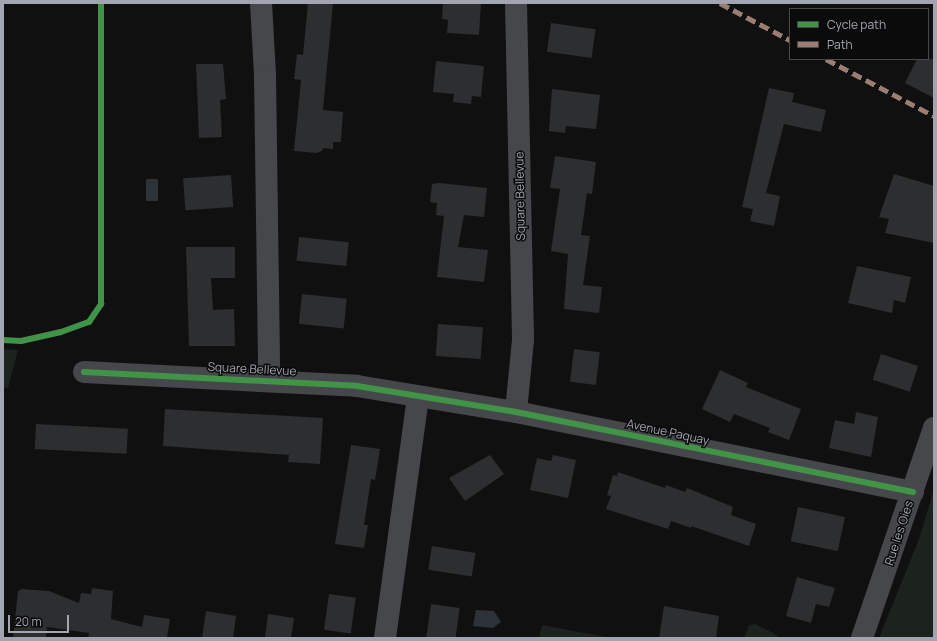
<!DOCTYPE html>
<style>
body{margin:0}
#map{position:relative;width:937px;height:641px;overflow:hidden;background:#101011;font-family:Manrope,sans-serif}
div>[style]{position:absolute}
.green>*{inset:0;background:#1c221e}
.water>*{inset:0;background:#2c3237;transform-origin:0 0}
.building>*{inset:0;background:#2d2e2f;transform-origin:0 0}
.minor>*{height:22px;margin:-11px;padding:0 11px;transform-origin:11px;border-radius:11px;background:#46474a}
.quiet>*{height:5px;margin-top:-2.5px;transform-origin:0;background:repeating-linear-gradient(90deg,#9b7d72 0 10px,transparent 0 15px)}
.cycleway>*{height:6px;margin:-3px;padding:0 3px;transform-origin:3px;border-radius:3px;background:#419447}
span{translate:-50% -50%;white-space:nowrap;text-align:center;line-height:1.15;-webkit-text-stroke:3px #0b0b0c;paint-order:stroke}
.street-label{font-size:12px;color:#a2a5b0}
.frame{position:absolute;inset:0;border:4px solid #a2a5b0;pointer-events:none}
.legend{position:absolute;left:789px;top:8px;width:140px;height:52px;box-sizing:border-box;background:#0b0b0c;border:1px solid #47494e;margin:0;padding:5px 7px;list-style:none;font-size:12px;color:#a2a5b0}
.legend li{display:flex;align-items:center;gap:8px;height:20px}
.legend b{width:20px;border:1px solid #47494e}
.scale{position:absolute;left:8px;top:615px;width:61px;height:18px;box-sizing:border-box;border:2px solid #a2a5b0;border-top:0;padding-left:5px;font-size:12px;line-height:14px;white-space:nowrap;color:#a2a5b0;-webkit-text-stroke:3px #0b0b0c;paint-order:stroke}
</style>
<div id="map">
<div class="green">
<div style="clip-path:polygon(3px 349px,18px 350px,8px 388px,3px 387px)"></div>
<div style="clip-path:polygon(934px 489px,934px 638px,879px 638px,919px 539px)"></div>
<div style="clip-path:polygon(755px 624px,773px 633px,780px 638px,744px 638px,749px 625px)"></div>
<div style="clip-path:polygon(542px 625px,611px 638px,539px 638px)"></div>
</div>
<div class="water">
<div style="left:146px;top:179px;width:12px;height:22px"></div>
<div style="clip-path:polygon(476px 610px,494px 611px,501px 622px,493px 628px,473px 626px)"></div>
</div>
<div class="building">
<div style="clip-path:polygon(308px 3px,333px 3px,323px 110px,343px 112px,341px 142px,333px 142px,333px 149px,323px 148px,322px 151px,317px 153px,294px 151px,301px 80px,294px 79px,297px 54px,303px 55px)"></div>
<div style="clip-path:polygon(443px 3px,481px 3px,479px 35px,447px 33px,448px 20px,442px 19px)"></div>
<div style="left:551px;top:23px;width:45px;height:29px;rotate:8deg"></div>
<div style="clip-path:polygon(917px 59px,934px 59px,934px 98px,905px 83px)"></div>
<div style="clip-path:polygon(436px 61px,484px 66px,481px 97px,472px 96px,471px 104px,453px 102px,454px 94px,433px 92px)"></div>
<div style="clip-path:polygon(196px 64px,223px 64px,226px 99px,220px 100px,222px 137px,199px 138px)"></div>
<div style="clip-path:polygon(769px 88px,794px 93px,792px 102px,826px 110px,821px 132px,784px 124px,766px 193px,780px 196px,774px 226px,750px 221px,753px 209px,742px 207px)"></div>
<div style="clip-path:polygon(552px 89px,600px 95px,596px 129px,566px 126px,565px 133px,549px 131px)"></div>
<div style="clip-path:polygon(555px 156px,596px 162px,592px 194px,587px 193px,581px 235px,590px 236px,583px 285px,602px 287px,599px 313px,564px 309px,568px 254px,551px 251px,560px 189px,550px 188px)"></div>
<div style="clip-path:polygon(894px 174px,934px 186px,934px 243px,885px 233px,889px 219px,879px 217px)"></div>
<div style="left:231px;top:175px;width:32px;height:48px;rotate:86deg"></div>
<div style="clip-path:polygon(439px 183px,487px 188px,484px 217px,464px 215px,458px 247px,488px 250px,484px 282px,437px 277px,444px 216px,436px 215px,437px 203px,430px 202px,432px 184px)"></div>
<div style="left:299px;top:237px;width:50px;height:24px;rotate:6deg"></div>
<div style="clip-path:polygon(186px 247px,235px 247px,235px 278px,211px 278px,213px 310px,234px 309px,235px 346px,189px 346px)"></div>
<div style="clip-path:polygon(857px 266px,911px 277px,905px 303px,894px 300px,892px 313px,848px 303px)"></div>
<div style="left:302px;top:294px;width:45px;height:30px;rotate:6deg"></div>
<div style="left:438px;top:324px;width:45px;height:32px;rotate:4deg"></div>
<div style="left:574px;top:349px;width:26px;height:33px;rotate:7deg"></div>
<div style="left:881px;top:354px;width:39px;height:27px;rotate:18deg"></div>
<div style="clip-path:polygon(720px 370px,748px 383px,746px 387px,801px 409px,789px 440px,768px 432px,770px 428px,734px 414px,730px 422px,702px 409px)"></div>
<div style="clip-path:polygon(165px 409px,323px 418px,320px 464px,288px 462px,289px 455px,163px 446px)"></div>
<div style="clip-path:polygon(856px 412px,878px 417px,871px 457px,829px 448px,835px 420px,854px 424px)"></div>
<div style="left:36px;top:424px;width:92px;height:25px;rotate:3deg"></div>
<div style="clip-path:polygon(351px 445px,380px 449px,375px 480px,371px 479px,364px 525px,368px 525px,364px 548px,335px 544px)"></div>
<div style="clip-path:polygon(490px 455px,504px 474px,465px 501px,449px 478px)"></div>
<div style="clip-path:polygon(553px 455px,576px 460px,568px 498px,530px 490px,537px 458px,551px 461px)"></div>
<div style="clip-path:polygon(618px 472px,665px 488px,666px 485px,685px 492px,687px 488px,733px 507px,731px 515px,756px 524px,749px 546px,691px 526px,691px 528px,671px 521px,668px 529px,606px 509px,611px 496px,607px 495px,613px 475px,617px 476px)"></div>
<div style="left:798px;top:507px;width:48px;height:35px;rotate:12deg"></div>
<div style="left:432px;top:546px;width:44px;height:24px;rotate:9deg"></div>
<div style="clip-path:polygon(797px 577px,835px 588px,829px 607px,816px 604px,811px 623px,786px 616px)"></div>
<div style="clip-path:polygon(92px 588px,113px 591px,111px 619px,142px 627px,144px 615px,170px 619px,167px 638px,88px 638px,89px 633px,47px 627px,46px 638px,13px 638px,18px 591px,22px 589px,49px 591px,79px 603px,81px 593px,91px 594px)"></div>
<div style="left:329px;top:594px;width:27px;height:36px;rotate:8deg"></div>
<div style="left:431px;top:604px;width:29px;height:34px;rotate:8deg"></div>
<div style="clip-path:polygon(664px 606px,719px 616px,716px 638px,659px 638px)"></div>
<div style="clip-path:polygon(206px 611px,236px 616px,233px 638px,202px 638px)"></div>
<div style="clip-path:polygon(268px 614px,294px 618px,291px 638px,265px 638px)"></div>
</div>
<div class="minor">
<div style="left:261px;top:3px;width:72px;rotate:86.8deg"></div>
<div style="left:265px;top:75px;width:305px;rotate:89.2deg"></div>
<div style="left:516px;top:3px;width:337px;rotate:88.8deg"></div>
<div style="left:523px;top:340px;width:72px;rotate:95.6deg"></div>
<div style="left:84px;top:372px;width:273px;rotate:2.9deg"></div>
<div style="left:357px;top:386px;width:161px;rotate:9.3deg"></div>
<div style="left:516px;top:412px;width:405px;rotate:11.4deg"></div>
<div style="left:385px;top:638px;width:242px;rotate:-82.2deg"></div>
<div style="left:862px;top:638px;width:222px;rotate:-71.1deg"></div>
</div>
<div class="quiet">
<div style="left:720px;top:3px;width:79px;rotate:27.9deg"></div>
<div style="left:826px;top:59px;width:122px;rotate:27.8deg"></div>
</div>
<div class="cycleway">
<div style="left:3px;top:340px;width:18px;rotate:3deg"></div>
<div style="left:21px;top:341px;width:41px;rotate:-12.7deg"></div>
<div style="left:61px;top:332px;width:30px;rotate:-20deg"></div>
<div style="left:89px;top:322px;width:22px;rotate:-56deg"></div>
<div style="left:101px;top:304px;width:301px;rotate:-90deg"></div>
<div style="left:84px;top:372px;width:273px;rotate:2.9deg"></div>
<div style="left:357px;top:386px;width:161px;rotate:9.3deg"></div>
<div style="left:516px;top:412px;width:405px;rotate:11.4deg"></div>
</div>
<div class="street-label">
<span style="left:520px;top:196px;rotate:-91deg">Square Bellevue</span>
<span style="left:252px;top:369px;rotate:3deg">Square Bellevue</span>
<span style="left:668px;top:432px;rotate:12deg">Avenue Paquay</span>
<span style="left:899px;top:533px;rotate:-72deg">Rue les Oies</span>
</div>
<div class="frame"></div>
<ul class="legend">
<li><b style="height:5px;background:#419447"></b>Cycle path</li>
<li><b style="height:5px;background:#9b7d72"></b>Path</li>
</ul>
<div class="scale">20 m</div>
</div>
